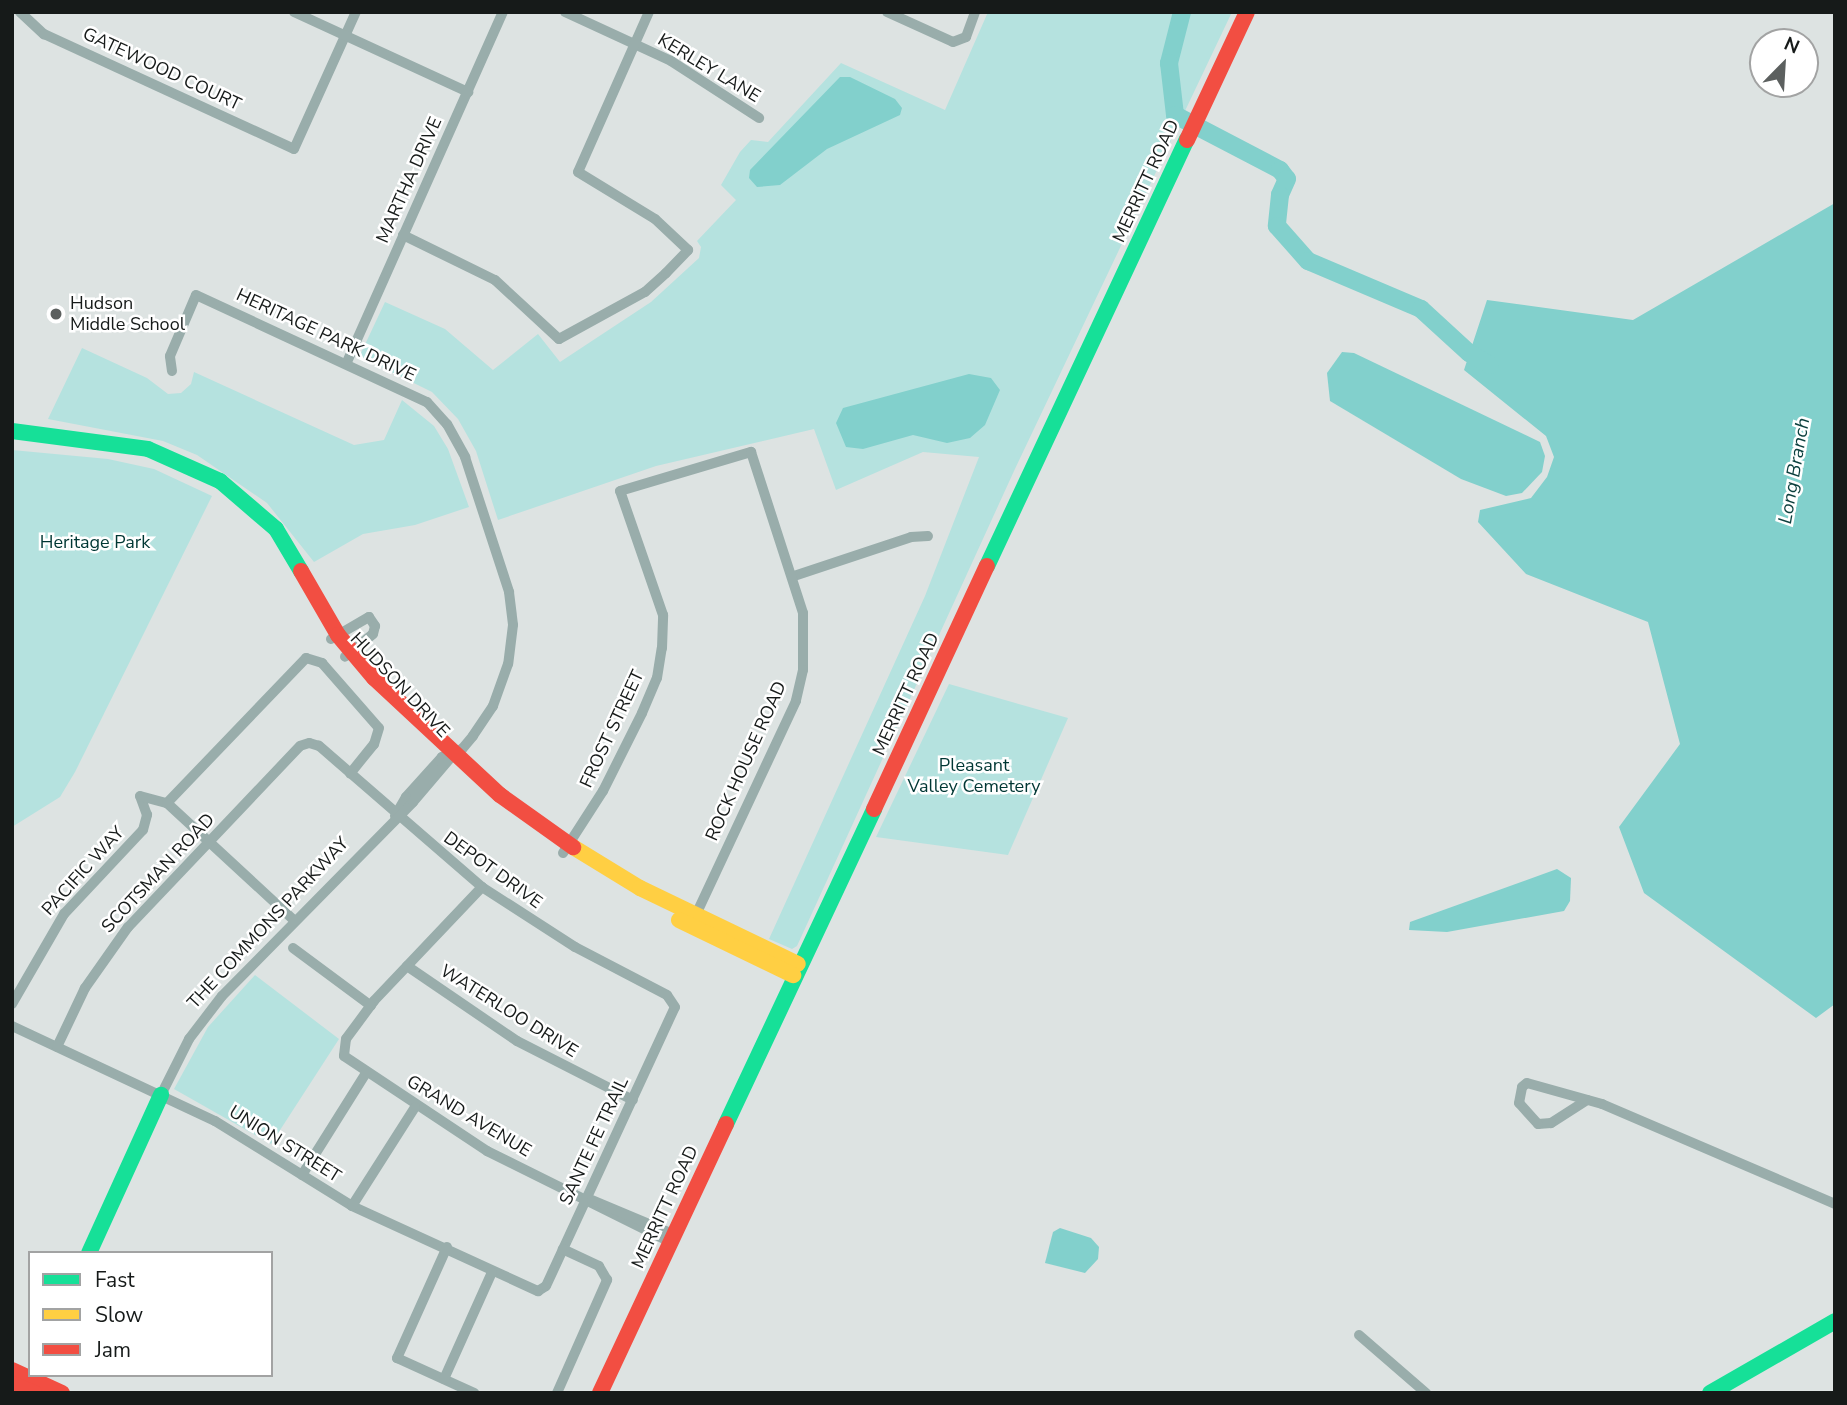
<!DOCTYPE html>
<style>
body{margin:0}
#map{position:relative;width:1847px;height:1405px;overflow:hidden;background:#dde3e2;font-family:"Nunito Sans",sans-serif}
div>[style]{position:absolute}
.green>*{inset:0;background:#b5e2df}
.water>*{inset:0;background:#82d0cc}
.river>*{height:18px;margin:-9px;padding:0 9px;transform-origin:9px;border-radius:9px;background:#82d0cc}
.street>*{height:10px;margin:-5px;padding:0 5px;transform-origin:5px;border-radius:5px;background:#99adab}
.fast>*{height:16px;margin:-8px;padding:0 8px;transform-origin:8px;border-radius:8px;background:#16e098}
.slow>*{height:16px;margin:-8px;padding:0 8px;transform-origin:8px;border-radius:8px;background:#ffcf43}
.jam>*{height:16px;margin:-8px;padding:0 8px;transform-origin:8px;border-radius:8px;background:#f24e42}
.dots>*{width:19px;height:19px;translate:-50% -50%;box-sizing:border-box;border:4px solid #fff;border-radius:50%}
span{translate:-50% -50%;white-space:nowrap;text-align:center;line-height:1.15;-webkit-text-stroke:5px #fff;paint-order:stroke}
.street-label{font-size:18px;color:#161a19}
.poi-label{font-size:18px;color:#161a19}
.left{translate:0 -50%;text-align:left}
.park-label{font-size:18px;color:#003734}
.water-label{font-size:19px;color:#0b3f3d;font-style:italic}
.frame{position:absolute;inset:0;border:14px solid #161a19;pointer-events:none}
.legend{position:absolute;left:28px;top:1251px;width:245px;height:126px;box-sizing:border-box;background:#fff;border:2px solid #a2a3a3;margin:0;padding:9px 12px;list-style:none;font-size:21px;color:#161a19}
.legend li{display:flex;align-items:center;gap:14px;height:35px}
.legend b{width:35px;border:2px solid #a2a3a3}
.north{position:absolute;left:1749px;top:28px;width:70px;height:70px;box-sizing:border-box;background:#fff;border:2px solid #a2a3a3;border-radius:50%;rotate:24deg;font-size:19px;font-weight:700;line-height:28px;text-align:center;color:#161a19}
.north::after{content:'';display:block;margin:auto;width:24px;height:32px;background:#5c605f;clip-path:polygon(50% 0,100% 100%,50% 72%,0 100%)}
</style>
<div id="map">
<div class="green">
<div style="clip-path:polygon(988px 12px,1232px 12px,1014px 471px,797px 946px,792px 949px,769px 939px,925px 596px,979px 457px,923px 452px,836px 490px,814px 429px,656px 466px,498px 520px,476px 451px,458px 419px,432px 392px,363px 358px,361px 353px,385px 302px,445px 329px,493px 370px,538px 334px,560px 362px,651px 302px,699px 258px,701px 247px,697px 241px,736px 200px,721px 185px,740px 152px,751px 140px,768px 142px,841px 63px,945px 110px)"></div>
<div style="clip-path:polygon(82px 348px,147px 378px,168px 394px,181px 393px,191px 384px,194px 372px,354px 445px,384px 440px,402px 400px,434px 426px,448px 449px,469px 507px,415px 525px,363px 534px,314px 562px,267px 503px,197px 455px,163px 441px,48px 419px)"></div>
<div style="clip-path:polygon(12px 450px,108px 459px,154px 469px,212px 496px,75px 772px,60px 797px,12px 827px)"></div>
<div style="clip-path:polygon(949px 684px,1068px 718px,1008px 855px,876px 837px)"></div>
<div style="clip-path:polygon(255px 975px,339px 1039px,271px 1144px,174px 1089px,208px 1027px)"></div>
</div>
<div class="water">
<div style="clip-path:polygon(840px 77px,850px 77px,895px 99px,902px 108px,900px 115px,827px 149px,780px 185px,757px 187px,749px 178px,750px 170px)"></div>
<div style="clip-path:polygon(1835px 203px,1835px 1004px,1816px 1018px,1644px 893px,1619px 827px,1680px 744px,1648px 622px,1526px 574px,1478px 522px,1480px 510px,1531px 498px,1547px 477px,1554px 457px,1546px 436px,1464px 370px,1487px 300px,1633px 320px)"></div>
<div style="clip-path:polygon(1342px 352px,1354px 353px,1540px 442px,1545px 456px,1542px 472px,1522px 493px,1506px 496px,1461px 479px,1330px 401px,1327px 373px)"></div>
<div style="clip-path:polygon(969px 374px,991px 378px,1000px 390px,985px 425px,970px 438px,947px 443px,913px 435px,863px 449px,846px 447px,836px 423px,843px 408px)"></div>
<div style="clip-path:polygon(1557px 869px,1571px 878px,1570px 901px,1564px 911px,1447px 932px,1409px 930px,1410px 922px)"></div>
<div style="clip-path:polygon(1060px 1228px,1091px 1238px,1099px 1247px,1098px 1259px,1085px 1273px,1045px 1263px,1053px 1232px)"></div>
</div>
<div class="river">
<div style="left:1182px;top:12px;width:53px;rotate:104.3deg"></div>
<div style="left:1169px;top:63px;width:52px;rotate:83.4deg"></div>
<div style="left:1175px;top:115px;width:119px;rotate:27.6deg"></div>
<div style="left:1280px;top:170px;width:11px;rotate:52deg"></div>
<div style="left:1287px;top:179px;width:17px;rotate:114deg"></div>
<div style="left:1280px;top:195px;width:31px;rotate:96deg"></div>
<div style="left:1277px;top:226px;width:47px;rotate:48.5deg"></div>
<div style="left:1308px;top:261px;width:123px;rotate:23deg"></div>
<div style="left:1421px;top:309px;width:65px;rotate:42.5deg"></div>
<div style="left:1469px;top:353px;width:24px;rotate:30deg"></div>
</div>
<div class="street">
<div style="left:20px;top:12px;width:33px;rotate:43deg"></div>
<div style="left:44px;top:34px;width:275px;rotate:24.7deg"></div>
<div style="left:294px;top:149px;width:150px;rotate:-65.7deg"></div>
<div style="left:294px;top:12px;width:192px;rotate:24.7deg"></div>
<div style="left:565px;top:12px;width:117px;rotate:24.8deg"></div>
<div style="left:671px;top:61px;width:105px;rotate:32.9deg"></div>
<div style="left:887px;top:12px;width:72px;rotate:24.4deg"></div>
<div style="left:953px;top:42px;width:14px;rotate:-21deg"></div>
<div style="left:966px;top:37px;width:27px;rotate:-70deg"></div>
<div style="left:403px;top:235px;width:102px;rotate:26.1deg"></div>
<div style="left:495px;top:280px;width:87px;rotate:42.7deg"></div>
<div style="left:559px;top:339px;width:98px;rotate:-28.7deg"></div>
<div style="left:645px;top:292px;width:28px;rotate:-42deg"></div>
<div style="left:666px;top:273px;width:32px;rotate:-46deg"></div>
<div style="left:688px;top:250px;width:45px;rotate:-136.8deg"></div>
<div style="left:655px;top:219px;width:90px;rotate:-148.6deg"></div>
<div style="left:578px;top:172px;width:175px;rotate:-66.1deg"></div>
<div style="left:347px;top:362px;width:383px;rotate:-66deg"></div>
<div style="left:172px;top:371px;width:15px;rotate:-98deg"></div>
<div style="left:170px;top:356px;width:66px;rotate:-66.9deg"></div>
<div style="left:196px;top:295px;width:255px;rotate:24.9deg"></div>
<div style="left:427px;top:402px;width:30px;rotate:48deg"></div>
<div style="left:447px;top:424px;width:38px;rotate:61deg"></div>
<div style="left:465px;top:457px;width:142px;rotate:71.9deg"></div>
<div style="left:509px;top:592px;width:33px;rotate:83deg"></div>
<div style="left:513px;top:625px;width:39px;rotate:97deg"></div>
<div style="left:508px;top:664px;width:45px;rotate:109.7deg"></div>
<div style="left:493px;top:706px;width:36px;rotate:124deg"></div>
<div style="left:473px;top:736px;width:17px;rotate:130deg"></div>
<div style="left:462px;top:749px;width:22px;rotate:158deg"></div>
<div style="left:442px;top:757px;width:54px;rotate:132deg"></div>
<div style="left:406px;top:797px;width:22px;rotate:120deg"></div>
<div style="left:794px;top:576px;width:123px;rotate:-18.4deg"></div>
<div style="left:911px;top:537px;width:17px;rotate:-3deg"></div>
<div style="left:331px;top:639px;width:44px;rotate:-30.1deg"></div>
<div style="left:369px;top:617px;width:11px;rotate:56deg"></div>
<div style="left:375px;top:626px;width:8px;rotate:104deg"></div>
<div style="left:373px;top:634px;width:36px;rotate:141deg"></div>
<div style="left:167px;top:803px;width:201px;rotate:-46.2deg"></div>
<div style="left:306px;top:658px;width:17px;rotate:17deg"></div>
<div style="left:322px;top:663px;width:86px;rotate:48.8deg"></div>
<div style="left:379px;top:728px;width:17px;rotate:107deg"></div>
<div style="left:374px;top:744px;width:38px;rotate:129deg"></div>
<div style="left:563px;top:853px;width:74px;rotate:-57.2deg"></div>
<div style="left:603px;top:791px;width:87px;rotate:-63.4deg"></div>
<div style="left:642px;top:713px;width:38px;rotate:-67deg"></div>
<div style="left:657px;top:678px;width:30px;rotate:-81deg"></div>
<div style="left:662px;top:648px;width:33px;rotate:-88deg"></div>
<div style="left:663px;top:615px;width:131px;rotate:-109.1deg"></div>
<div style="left:620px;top:491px;width:137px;rotate:-16.6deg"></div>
<div style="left:751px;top:452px;width:169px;rotate:72.1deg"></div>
<div style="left:803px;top:613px;width:57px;rotate:90deg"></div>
<div style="left:803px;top:670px;width:32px;rotate:103deg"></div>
<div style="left:796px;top:701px;width:238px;rotate:115.1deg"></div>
<div style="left:482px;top:887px;width:157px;rotate:133.5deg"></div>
<div style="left:374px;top:1001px;width:47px;rotate:126.4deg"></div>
<div style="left:346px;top:1039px;width:17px;rotate:97deg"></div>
<div style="left:344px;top:1056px;width:172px;rotate:33.6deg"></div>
<div style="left:487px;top:1151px;width:204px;rotate:26.4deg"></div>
<div style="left:293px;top:948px;width:97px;rotate:36.6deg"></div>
<div style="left:407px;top:966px;width:133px;rotate:34.3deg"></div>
<div style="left:517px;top:1041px;width:130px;rotate:27deg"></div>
<div style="left:12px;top:1004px;width:104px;rotate:-60deg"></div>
<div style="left:64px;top:914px;width:115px;rotate:-46.8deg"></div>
<div style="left:143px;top:830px;width:16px;rotate:-75deg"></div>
<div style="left:147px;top:815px;width:20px;rotate:-110deg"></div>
<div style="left:140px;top:796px;width:28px;rotate:15deg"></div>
<div style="left:167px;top:803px;width:173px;rotate:42.7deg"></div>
<div style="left:12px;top:1026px;width:224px;rotate:25.1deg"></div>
<div style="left:215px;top:1121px;width:161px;rotate:31.8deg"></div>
<div style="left:352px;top:1206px;width:205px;rotate:24.6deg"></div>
<div style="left:538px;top:1291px;width:9px;rotate:-32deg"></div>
<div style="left:546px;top:1286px;width:307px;rotate:-65.2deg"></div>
<div style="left:675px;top:1007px;width:14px;rotate:-124deg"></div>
<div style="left:667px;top:995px;width:104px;rotate:-152.4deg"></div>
<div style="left:575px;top:947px;width:111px;rotate:-147.2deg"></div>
<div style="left:482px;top:887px;width:216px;rotate:-139.1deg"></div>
<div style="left:319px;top:746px;width:10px;rotate:-163deg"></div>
<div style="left:309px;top:743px;width:9px;rotate:162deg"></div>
<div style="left:300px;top:746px;width:250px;rotate:133.5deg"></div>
<div style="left:128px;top:927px;width:75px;rotate:125.2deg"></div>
<div style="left:85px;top:988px;width:65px;rotate:115.4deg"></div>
<div style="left:161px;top:1095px;width:63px;rotate:-63.4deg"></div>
<div style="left:189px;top:1039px;width:54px;rotate:-52.5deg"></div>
<div style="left:222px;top:996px;width:272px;rotate:-45.4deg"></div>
<div style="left:413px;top:802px;width:62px;rotate:-49.6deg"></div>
<div style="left:1587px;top:1100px;width:43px;rotate:147.4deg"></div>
<div style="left:1551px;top:1123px;width:13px;rotate:176deg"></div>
<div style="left:1538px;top:1124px;width:28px;rotate:-132deg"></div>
<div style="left:1519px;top:1103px;width:16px;rotate:-79deg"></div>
<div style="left:1522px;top:1087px;width:6px;rotate:-39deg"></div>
<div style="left:1527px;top:1083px;width:78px;rotate:15.6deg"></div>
<div style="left:1602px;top:1104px;width:254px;rotate:23.2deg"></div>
<div style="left:302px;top:1175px;width:120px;rotate:-57.9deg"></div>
<div style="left:592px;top:1200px;width:88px;rotate:22.8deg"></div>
<div style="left:352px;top:1206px;width:117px;rotate:-57.5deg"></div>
<div style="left:447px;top:1247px;width:122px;rotate:114.2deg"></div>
<div style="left:397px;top:1358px;width:85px;rotate:24.4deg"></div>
<div style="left:1359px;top:1335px;width:89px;rotate:40.9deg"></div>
<div style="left:444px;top:1379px;width:117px;rotate:-65.8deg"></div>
<div style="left:557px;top:1393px;width:124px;rotate:-66.1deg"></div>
<div style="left:607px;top:1280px;width:16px;rotate:-120deg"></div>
<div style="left:599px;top:1266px;width:40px;rotate:-155deg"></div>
</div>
<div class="fast">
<div style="left:12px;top:431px;width:137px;rotate:7.5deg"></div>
<div style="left:148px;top:449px;width:79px;rotate:24deg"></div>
<div style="left:220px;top:481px;width:74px;rotate:40.6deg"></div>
<div style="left:276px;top:529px;width:49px;rotate:59.2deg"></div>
<div style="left:987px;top:566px;width:471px;rotate:-64.9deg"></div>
<div style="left:726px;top:1124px;width:348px;rotate:-64.8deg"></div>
<div style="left:89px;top:1253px;width:174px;rotate:-65.5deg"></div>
<div style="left:1710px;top:1393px;width:144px;rotate:-29.9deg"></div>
</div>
<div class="slow">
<div style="left:573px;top:847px;width:79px;rotate:31.5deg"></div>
<div style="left:640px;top:888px;width:175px;rotate:25.7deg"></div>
<div style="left:679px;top:920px;width:127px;rotate:25.8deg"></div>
</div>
<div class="jam">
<div style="left:1187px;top:140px;width:141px;rotate:-64.9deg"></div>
<div style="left:301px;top:571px;width:74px;rotate:60deg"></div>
<div style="left:338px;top:635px;width:56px;rotate:50.1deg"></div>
<div style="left:374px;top:678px;width:172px;rotate:42.9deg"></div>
<div style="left:500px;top:795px;width:90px;rotate:35.5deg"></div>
<div style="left:874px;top:809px;width:268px;rotate:-65.1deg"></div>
<div style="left:12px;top:1370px;width:55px;rotate:24.7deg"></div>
<div style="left:12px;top:1384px;width:24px;rotate:22deg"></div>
<div style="left:600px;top:1393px;width:297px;rotate:-64.9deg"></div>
</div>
<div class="dots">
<div style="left:56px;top:314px;background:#5c605f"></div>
</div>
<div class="street-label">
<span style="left:709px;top:68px;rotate:31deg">KERLEY LANE</span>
<span style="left:162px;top:69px;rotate:25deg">GATEWOOD COURT</span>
<span style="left:409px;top:180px;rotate:-66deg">MARTHA DRIVE</span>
<span style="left:1146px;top:181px;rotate:-65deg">MERRITT ROAD</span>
<span style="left:326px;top:335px;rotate:25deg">HERITAGE PARK DRIVE</span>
<span style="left:400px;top:685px;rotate:47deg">HUDSON DRIVE</span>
<span style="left:906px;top:694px;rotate:-65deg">MERRITT ROAD</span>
<span style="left:612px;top:729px;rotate:-65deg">FROST STREET</span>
<span style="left:746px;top:761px;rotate:-66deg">ROCK HOUSE ROAD</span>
<span style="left:493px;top:870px;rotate:36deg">DEPOT DRIVE</span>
<span style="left:83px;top:871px;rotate:-48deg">PACIFIC WAY</span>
<span style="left:158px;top:873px;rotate:-47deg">SCOTSMAN ROAD</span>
<span style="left:268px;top:923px;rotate:-47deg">THE COMMONS PARKWAY</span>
<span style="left:509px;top:1011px;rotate:32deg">WATERLOO DRIVE</span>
<span style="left:469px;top:1116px;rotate:31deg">GRAND AVENUE</span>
<span style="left:594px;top:1141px;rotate:-65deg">SANTE FE TRAIL</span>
<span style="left:285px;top:1144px;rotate:32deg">UNION STREET</span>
<span style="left:665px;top:1207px;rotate:-65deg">MERRITT ROAD</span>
</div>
<div class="poi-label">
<span class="left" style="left:70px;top:314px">Hudson<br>Middle School</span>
</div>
<div class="park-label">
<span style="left:95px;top:542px">Heritage Park</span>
<span style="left:974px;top:776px">Pleasant<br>Valley Cemetery</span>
</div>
<div class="water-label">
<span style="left:1795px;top:471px;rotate:-80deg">Long Branch</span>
</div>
<div class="frame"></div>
<ul class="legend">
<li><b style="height:9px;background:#16e098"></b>Fast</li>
<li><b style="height:9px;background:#ffcf43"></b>Slow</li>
<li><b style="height:9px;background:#f24e42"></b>Jam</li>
</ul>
<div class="north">N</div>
</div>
